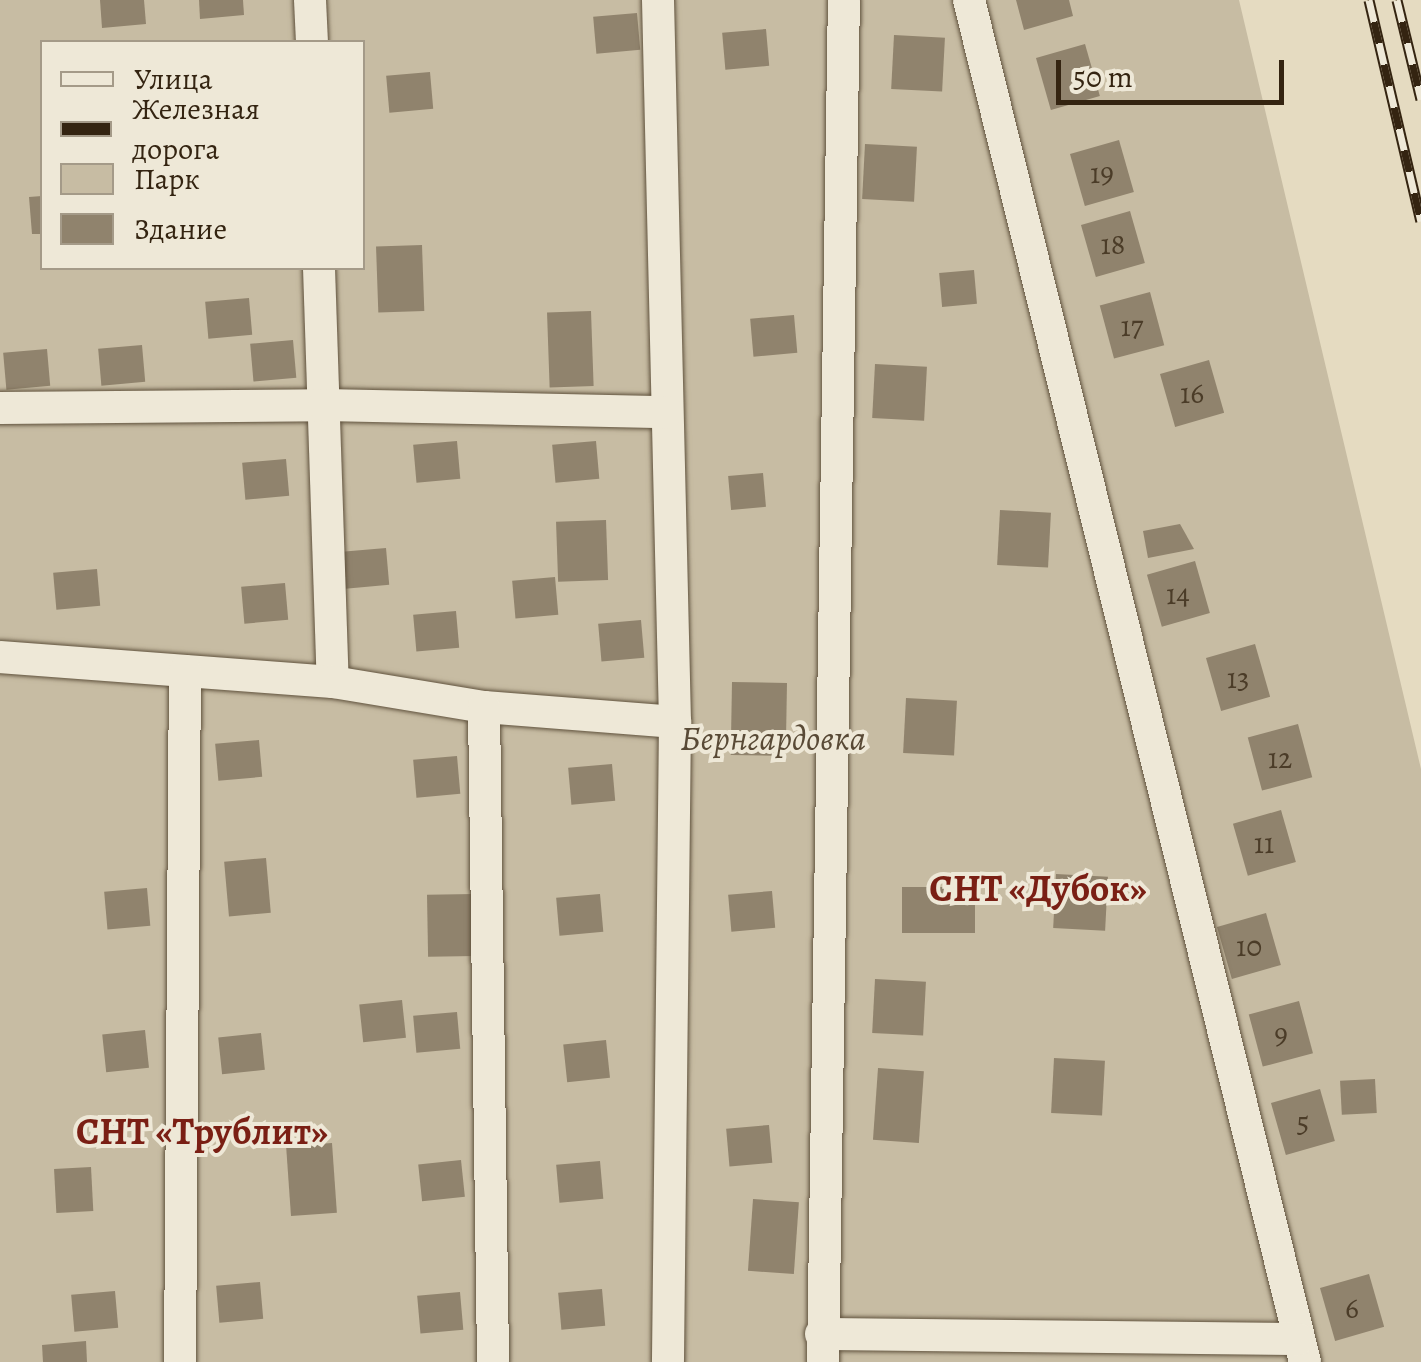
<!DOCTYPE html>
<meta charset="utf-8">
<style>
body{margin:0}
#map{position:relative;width:1421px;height:1362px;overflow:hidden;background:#e5dbc1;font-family:Alegreya,serif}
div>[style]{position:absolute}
.green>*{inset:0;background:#c7bca3}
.building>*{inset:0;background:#90836d;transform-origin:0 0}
.roads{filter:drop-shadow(0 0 2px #60523d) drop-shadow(0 0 2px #60523d)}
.minor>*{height:32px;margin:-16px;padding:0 16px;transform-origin:16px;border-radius:16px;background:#eee8d7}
.rail>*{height:11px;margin-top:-5.5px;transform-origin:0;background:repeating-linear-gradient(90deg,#eee8d7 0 22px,#342411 0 44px);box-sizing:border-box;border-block:2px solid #342411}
span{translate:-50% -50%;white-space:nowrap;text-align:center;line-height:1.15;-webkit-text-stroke:8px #eee8d7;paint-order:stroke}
.number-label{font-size:30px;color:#4b3c28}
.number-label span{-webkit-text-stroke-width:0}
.park-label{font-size:35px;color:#594a36;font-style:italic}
.neighbourhood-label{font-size:38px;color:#7a1f14;font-weight:700}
.legend{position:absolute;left:40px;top:40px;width:325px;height:230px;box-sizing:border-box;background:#eee8d7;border:2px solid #a49a88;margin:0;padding:12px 18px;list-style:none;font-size:30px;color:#342411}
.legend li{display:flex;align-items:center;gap:20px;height:50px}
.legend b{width:50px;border:2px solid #a49a88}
.scale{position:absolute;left:1056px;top:60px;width:228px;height:45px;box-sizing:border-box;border:5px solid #342411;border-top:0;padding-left:12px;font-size:30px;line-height:35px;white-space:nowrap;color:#342411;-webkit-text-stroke:8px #eee8d7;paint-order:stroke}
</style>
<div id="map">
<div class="green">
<div style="clip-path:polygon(evenodd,0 0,1239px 0,1421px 769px,1421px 1362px,0 1362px,0 0,42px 42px,362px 42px,362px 268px,42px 268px,42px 42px)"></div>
</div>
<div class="building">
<div style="clip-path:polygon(100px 0,144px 0,146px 24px,102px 28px)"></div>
<div style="clip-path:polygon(199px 0,243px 0,244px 15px,200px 19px)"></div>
<div style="clip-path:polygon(1016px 0,1069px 0,1073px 16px,1024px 30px)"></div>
<div style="left:637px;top:13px;width:37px;height:44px;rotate:85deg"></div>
<div style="left:766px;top:29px;width:37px;height:44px;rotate:85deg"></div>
<div style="left:894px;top:35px;width:51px;height:54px;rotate:3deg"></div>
<div style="left:1085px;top:44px;width:54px;height:51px;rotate:74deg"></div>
<div style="left:430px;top:72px;width:37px;height:44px;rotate:85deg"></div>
<div style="left:1119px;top:140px;width:54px;height:51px;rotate:74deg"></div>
<div style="left:865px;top:144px;width:52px;height:55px;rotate:3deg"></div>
<div style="clip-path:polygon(42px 196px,42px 234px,32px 234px,29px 197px)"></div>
<div style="left:1130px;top:211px;width:54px;height:51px;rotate:74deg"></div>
<div style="left:422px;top:245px;width:66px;height:46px;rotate:88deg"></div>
<div style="left:974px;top:270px;width:34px;height:35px;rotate:85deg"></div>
<div style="left:1150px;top:292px;width:55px;height:52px;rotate:75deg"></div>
<div style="left:249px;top:298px;width:37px;height:44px;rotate:85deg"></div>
<div style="left:591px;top:311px;width:75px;height:44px;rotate:88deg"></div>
<div style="left:794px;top:315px;width:38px;height:44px;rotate:85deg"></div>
<div style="left:293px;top:340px;width:38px;height:43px;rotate:85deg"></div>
<div style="left:142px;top:345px;width:37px;height:44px;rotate:85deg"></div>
<div style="left:47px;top:349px;width:37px;height:44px;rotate:85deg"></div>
<div style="left:1209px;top:360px;width:55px;height:51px;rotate:74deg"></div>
<div style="left:875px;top:364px;width:52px;height:54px;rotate:3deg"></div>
<div style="left:457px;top:441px;width:38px;height:44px;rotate:85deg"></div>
<div style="left:596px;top:441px;width:38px;height:44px;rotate:85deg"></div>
<div style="left:286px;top:459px;width:37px;height:44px;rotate:85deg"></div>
<div style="left:763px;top:473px;width:34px;height:35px;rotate:85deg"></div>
<div style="left:1000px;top:510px;width:51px;height:55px;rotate:3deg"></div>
<div style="left:606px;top:520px;width:60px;height:50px;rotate:88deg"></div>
<div style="clip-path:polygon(1180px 524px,1194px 549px,1148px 558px,1143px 531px)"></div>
<div style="left:386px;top:548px;width:37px;height:44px;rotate:85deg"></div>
<div style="left:1195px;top:561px;width:54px;height:50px;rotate:74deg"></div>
<div style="left:97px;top:569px;width:37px;height:44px;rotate:85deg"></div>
<div style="left:555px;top:577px;width:38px;height:43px;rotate:85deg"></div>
<div style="left:285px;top:583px;width:37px;height:44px;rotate:85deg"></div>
<div style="left:456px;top:611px;width:37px;height:43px;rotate:85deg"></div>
<div style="left:641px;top:620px;width:38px;height:43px;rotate:85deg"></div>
<div style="left:1255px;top:644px;width:55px;height:51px;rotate:74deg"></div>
<div style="left:732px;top:682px;width:55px;height:73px;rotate:1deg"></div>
<div style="left:906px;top:698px;width:51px;height:55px;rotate:3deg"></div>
<div style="left:1298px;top:724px;width:55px;height:52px;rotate:75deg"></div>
<div style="left:259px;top:740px;width:37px;height:44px;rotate:85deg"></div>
<div style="left:457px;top:756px;width:38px;height:44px;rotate:85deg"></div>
<div style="left:612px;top:764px;width:37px;height:44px;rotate:85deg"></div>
<div style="left:1281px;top:810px;width:54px;height:50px;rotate:74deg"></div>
<div style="left:266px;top:858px;width:55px;height:42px;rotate:85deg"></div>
<div style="left:1056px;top:874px;width:52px;height:54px;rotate:3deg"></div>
<div style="left:975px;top:887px;width:46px;height:73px;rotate:90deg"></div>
<div style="left:147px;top:888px;width:38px;height:43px;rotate:85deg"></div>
<div style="left:772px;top:891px;width:37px;height:44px;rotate:85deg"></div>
<div style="left:474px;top:894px;width:62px;height:47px;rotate:89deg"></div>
<div style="left:600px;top:894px;width:38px;height:44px;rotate:85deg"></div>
<div style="left:1266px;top:913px;width:54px;height:51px;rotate:74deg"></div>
<div style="left:875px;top:979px;width:51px;height:54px;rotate:3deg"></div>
<div style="left:402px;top:1000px;width:38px;height:43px;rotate:84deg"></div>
<div style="left:1299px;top:1001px;width:54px;height:52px;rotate:75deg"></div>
<div style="left:457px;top:1012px;width:37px;height:44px;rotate:85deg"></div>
<div style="left:145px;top:1030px;width:38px;height:43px;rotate:84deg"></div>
<div style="left:261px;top:1033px;width:37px;height:43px;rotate:84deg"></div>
<div style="left:606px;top:1040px;width:38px;height:43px;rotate:84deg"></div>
<div style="left:1054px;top:1058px;width:51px;height:55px;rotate:3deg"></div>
<div style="left:878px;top:1068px;width:46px;height:72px;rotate:4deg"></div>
<div style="left:1375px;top:1079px;width:34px;height:35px;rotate:87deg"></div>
<div style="left:1320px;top:1089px;width:54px;height:51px;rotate:74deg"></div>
<div style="left:769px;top:1125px;width:38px;height:43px;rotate:85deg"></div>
<div style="left:332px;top:1143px;width:70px;height:46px;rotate:86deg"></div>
<div style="left:461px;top:1160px;width:37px;height:43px;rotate:84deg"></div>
<div style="left:600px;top:1161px;width:38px;height:44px;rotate:85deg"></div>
<div style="left:91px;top:1167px;width:44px;height:37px;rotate:87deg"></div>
<div style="left:753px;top:1199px;width:46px;height:72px;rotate:4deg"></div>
<div style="left:1369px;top:1274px;width:55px;height:51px;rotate:74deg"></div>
<div style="left:260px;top:1282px;width:37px;height:44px;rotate:85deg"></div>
<div style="left:602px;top:1289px;width:37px;height:44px;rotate:85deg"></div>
<div style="left:115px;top:1291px;width:37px;height:44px;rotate:85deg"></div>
<div style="left:460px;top:1292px;width:38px;height:43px;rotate:85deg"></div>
<div style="clip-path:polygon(86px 1341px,87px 1362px,43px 1362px,42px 1345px)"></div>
</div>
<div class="roads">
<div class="minor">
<div style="left:310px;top:0;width:42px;rotate:87.3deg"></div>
<div style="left:658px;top:0;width:722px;rotate:88.65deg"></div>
<div style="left:675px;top:722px;width:640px;rotate:90.63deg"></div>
<div style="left:969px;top:0;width:1403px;rotate:76.14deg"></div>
<div style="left:319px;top:268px;width:414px;rotate:88.1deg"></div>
<div style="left:0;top:408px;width:324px;rotate:-0.5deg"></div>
<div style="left:324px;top:405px;width:343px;rotate:1.2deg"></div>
<div style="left:0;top:657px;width:334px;rotate:4.3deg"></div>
<div style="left:333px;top:682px;width:153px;rotate:9.4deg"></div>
<div style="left:484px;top:707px;width:192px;rotate:4.5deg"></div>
<div style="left:484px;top:707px;width:655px;rotate:89.21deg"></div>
<div style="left:821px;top:1334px;width:478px;rotate:0.6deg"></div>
<div style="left:180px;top:1362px;width:691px;rotate:-89.59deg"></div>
<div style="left:823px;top:1362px;width:1362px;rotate:-89.12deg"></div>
</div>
</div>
<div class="rail">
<div style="left:1369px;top:0;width:227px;rotate:76.8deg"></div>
<div style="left:1397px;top:0;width:102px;rotate:76.4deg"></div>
</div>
<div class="number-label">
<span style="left:1102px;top:173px">19</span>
<span style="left:1113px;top:244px">18</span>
<span style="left:1132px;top:326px">17</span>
<span style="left:1192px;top:393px">16</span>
<span style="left:1178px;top:594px">14</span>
<span style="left:1238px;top:678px">13</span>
<span style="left:1280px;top:758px">12</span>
<span style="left:1264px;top:843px">11</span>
<span style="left:1249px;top:946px">10</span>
<span style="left:1281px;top:1034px">9</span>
<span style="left:1303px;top:1122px">5</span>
<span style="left:1352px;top:1308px">6</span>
</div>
<div class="park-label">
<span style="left:773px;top:738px">Бернгардовка</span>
</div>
<div class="neighbourhood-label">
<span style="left:1038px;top:889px">СНТ «Дубок»</span>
<span style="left:202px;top:1132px">СНТ «Трублит»</span>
</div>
<ul class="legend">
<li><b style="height:12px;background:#eee8d7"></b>Улица</li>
<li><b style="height:12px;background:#342411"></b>Железная дорога</li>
<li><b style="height:28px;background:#c7bca3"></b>Парк</li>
<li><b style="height:28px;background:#90836d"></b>Здание</li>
</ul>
<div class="scale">50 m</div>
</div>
